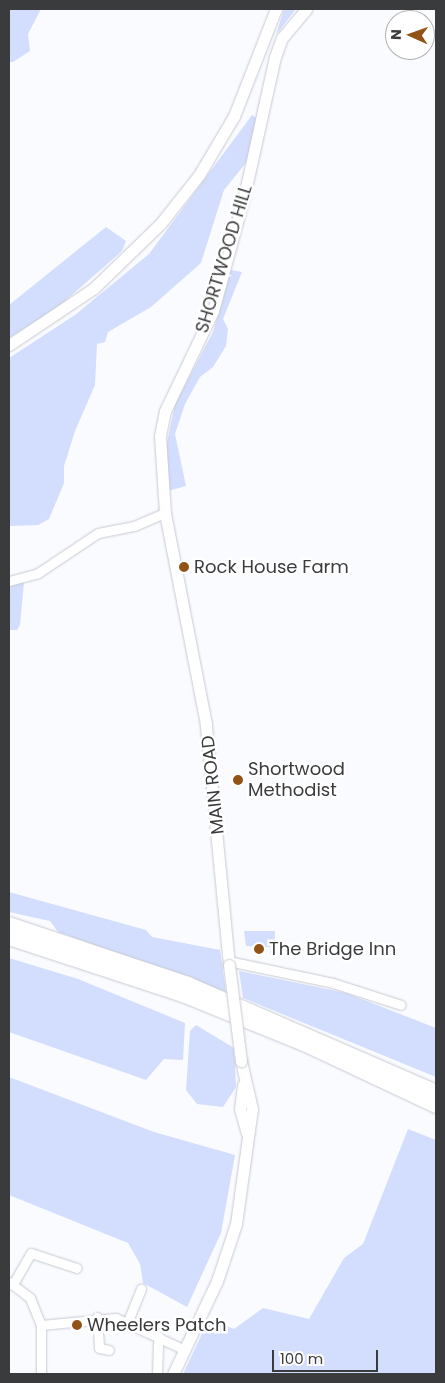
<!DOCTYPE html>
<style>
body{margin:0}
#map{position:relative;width:445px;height:1383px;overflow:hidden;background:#f9fbff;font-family:Poppins,sans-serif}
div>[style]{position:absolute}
.green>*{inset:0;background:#d3ddfd}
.roads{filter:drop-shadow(0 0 1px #c7cad1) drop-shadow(0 0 1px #c7cad1)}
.minor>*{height:9px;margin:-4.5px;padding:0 4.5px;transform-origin:4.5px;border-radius:4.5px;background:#fff}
.major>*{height:11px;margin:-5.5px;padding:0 5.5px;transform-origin:5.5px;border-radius:5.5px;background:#fff}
.highway>*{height:14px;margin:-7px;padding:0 7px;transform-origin:7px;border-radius:7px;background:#fff}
.bridges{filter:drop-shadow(0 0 1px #c7cad1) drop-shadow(0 0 1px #c7cad1)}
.major-bridge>*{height:11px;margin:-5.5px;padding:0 5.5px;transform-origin:5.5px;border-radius:5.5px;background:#fff}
.dots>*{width:14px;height:14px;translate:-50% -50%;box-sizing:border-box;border:2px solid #fff;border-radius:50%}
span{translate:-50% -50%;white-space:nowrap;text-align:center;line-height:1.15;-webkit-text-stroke:5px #fff;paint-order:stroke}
.street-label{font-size:18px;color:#3a3b3d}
.poi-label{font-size:18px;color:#3a3b3d}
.left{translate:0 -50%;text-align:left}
.frame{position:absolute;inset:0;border:10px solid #3a3b3d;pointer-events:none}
.north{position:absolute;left:385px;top:10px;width:50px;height:50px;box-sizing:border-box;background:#fff;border:1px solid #b0b1b1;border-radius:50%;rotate:272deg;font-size:14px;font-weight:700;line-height:20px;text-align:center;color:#3a3b3d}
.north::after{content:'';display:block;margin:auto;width:18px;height:22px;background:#915416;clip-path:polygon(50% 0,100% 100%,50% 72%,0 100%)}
.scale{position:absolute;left:272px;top:1350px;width:106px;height:22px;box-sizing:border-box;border:2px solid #3a3b3d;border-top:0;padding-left:6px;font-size:15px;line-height:18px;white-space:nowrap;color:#3a3b3d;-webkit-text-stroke:4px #fff;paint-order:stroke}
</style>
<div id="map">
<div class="green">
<div style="clip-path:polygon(9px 9px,41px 9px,28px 34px,30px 51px,13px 62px,9px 62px)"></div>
<div style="clip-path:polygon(284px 9px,296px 9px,276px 35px)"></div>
<div style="clip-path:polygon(252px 115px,257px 118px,249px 159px,224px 190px,201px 263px,151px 307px,108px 332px,105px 342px,97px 344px,95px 385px,75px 431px,64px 466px,64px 483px,49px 519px,38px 525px,9px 526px,9px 358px,75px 315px,149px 254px)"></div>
<div style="clip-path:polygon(106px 227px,126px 241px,122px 251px,57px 308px,9px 338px,9px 305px)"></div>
<div style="clip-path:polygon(231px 270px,242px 272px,223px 319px,228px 329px,226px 346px,213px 367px,200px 377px,185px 404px,175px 434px,186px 486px,168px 491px,164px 457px,175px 404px,213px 332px)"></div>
<div style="clip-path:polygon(24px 582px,20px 625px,17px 630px,9px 630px,9px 584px)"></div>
<div style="clip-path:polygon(9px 892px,146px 930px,152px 937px,220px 950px,226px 992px,58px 932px,50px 921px,9px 912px)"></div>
<div style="clip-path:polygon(244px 931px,275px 931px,274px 954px,270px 954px,270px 947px,246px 946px)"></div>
<div style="clip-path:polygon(9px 958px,78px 979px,185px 1023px,183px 1060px,164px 1059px,146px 1080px,9px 1032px)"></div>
<div style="clip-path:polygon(239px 971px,346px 993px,436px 1028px,436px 1077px,243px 998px)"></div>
<div style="clip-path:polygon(196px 1025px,234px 1048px,236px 1087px,223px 1107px,197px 1104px,186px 1090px,190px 1031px)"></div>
<div style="clip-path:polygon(9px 1077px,154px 1132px,235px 1155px,221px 1233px,187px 1307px,143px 1283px,140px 1264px,128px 1243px,9px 1195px)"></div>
<div style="clip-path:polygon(408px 1129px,436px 1140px,436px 1374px,183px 1374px,209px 1319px,234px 1329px,263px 1308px,309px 1319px,344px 1258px,363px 1244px)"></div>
</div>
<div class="roads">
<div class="minor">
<div style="left:9px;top:581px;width:30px;rotate:-15deg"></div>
<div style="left:38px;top:573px;width:72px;rotate:-33.7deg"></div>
<div style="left:98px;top:533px;width:37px;rotate:-11deg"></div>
<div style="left:134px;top:526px;width:34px;rotate:-23deg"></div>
<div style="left:228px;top:961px;width:107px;rotate:11.8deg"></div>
<div style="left:333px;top:983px;width:71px;rotate:17.9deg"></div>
<div style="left:9px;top:1282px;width:26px;rotate:37deg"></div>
<div style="left:30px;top:1298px;width:29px;rotate:68deg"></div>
<div style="left:41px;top:1325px;width:49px;rotate:90deg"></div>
<div style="left:13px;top:1284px;width:36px;rotate:-60deg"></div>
<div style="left:31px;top:1253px;width:48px;rotate:18.1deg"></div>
<div style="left:97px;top:1317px;width:31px;rotate:86deg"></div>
<div style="left:99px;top:1348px;width:10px;rotate:11deg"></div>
<div style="left:128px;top:1321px;width:35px;rotate:-68deg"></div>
<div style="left:41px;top:1325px;width:75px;rotate:-5.3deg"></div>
<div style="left:116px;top:1318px;width:76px;rotate:24.9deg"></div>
<div style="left:157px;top:1374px;width:38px;rotate:-88deg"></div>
</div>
<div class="major">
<div style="left:9px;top:345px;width:102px;rotate:-33.8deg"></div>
<div style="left:94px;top:288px;width:93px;rotate:-44.1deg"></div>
<div style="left:161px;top:223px;width:61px;rotate:-51.6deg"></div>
<div style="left:199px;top:175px;width:69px;rotate:-59.3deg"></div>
<div style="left:234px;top:116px;width:115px;rotate:-68.6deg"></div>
<div style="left:229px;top:965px;width:242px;rotate:-95.5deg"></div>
<div style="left:206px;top:724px;width:215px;rotate:-101deg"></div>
<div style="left:165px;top:513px;width:77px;rotate:-93.7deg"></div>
<div style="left:160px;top:436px;width:25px;rotate:-79deg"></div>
<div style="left:165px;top:411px;width:111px;rotate:-64.4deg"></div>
<div style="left:213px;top:311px;width:123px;rotate:-74.9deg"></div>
<div style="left:245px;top:192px;width:138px;rotate:-77.5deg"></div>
<div style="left:275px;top:57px;width:20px;rotate:-70deg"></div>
<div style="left:282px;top:38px;width:38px;rotate:-50deg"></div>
<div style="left:243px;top:1085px;width:24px;rotate:97deg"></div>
<div style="left:240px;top:1109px;width:25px;rotate:74deg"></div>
<div style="left:173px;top:1374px;width:103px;rotate:-64.7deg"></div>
<div style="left:217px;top:1281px;width:60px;rotate:-71.6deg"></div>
<div style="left:236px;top:1224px;width:116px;rotate:-82.1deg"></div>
<div style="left:252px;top:1109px;width:49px;rotate:-102.9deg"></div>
</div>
<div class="highway">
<div style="left:9px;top:924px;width:189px;rotate:18.5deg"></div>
<div style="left:188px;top:984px;width:270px;rotate:23.5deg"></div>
<div style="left:9px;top:938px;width:185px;rotate:18.2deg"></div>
<div style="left:185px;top:996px;width:131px;rotate:22deg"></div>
<div style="left:306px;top:1045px;width:144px;rotate:25.1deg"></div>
</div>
</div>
<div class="bridges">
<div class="major-bridge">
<div style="left:229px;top:965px;width:97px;rotate:82.9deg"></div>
</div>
</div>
<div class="dots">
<div style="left:184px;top:567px;background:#915416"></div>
<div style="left:238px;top:780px;background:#915416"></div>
<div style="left:259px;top:949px;background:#915416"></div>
<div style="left:77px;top:1325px;background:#915416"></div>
</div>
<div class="street-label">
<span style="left:224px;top:259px;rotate:-73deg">SHORTWOOD HILL</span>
<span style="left:213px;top:785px;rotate:-96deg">MAIN ROAD</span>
</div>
<div class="poi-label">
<span class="left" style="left:194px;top:567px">Rock House Farm</span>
<span class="left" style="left:248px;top:780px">Shortwood<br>Methodist</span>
<span class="left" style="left:269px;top:949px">The Bridge Inn</span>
<span class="left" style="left:87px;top:1325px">Wheelers Patch</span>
</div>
<div class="frame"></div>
<div class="north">N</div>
<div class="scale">100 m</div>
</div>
